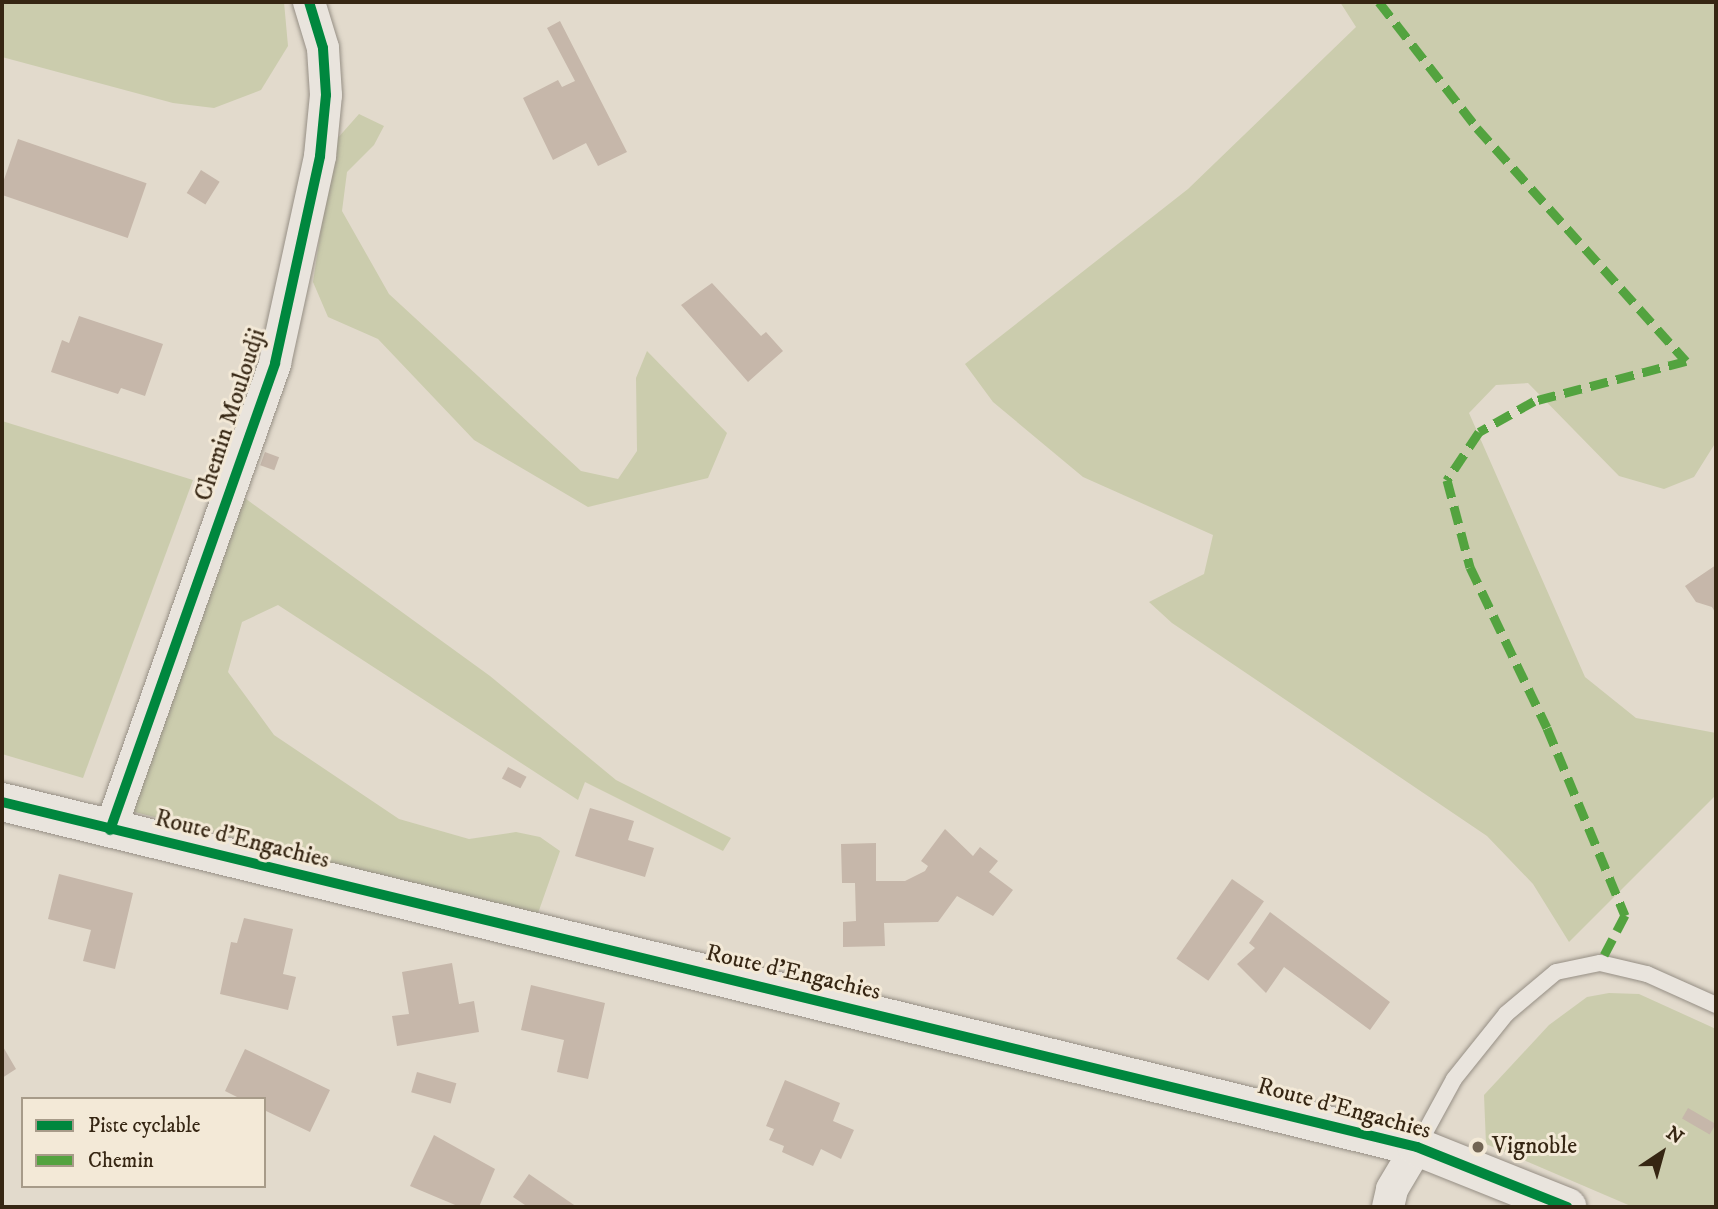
<!DOCTYPE html>
<style>
body{margin:0}
#map{position:relative;width:1718px;height:1209px;overflow:hidden;background:#e2dacc;font-family:"IM FELL DW Pica",serif}
div>[style]{position:absolute}
.green>*{inset:0;background:#cbccad}
.building>*{inset:0;background:#c6b7aa;transform-origin:0 0}
.roads{filter:drop-shadow(0 0 2px #968f85) drop-shadow(0 0 2px #968f85)}
.lane>*{height:16px;margin:-8px;padding:0 8px;transform-origin:8px;border-radius:8px;background:#e9e4dd}
.street>*{height:32px;margin:-16px;padding:0 16px;transform-origin:16px;border-radius:16px;background:#e9e4dd}
.secondary>*{height:38px;margin:-19px;padding:0 19px;transform-origin:19px;border-radius:19px;background:#e9e4dd}
.quiet>*{height:9px;margin-top:-4.5px;transform-origin:0;background:repeating-linear-gradient(90deg,#53a33f 0 18px,transparent 0 27px)}
.cycleway>*{height:10px;margin:-5px;padding:0 5px;transform-origin:5px;border-radius:5px;background:#00873e}
.dots>*{width:19px;height:19px;translate:-50% -50%;box-sizing:border-box;border:4px solid #f3e9d7;border-radius:50%}
span{translate:-50% -50%;white-space:nowrap;text-align:center;line-height:1.15;-webkit-text-stroke:6px #f3e9d7;paint-order:stroke}
.street-label{font-size:24px;color:#362613}
.poi-label{font-size:24px;color:#362613}
.left{translate:0 -50%;text-align:left}
.frame{position:absolute;inset:0;border:4px solid #362613;pointer-events:none}
.legend{position:absolute;left:21px;top:1097px;width:245px;height:91px;box-sizing:border-box;background:#f3e9d7;border:2px solid #a79b89;margin:0;padding:9px 12px;list-style:none;font-size:21px;color:#362613}
.legend li{display:flex;align-items:center;gap:14px;height:35px}
.legend b{width:35px;border:2px solid #a79b89}
.north{position:absolute;left:1627px;top:1118px;width:70px;height:70px;-webkit-text-stroke:5px #f3e9d7;paint-order:stroke;rotate:36deg;font-size:19px;font-weight:700;line-height:28px;text-align:center;color:#362613}
.north::after{content:'';display:block;margin:auto;width:24px;height:32px;background:#362613;clip-path:polygon(50% 0,100% 100%,50% 72%,0 100%)}
</style>
<div id="map">
<div class="green">
<div style="clip-path:polygon(2px 2px,284px 2px,288px 46px,261px 90px,214px 108px,173px 103px,2px 57px)"></div>
<div style="clip-path:polygon(1340px 2px,1716px 2px,1716px 442px,1694px 477px,1664px 489px,1619px 476px,1528px 383px,1496px 385px,1469px 413px,1585px 677px,1636px 718px,1716px 733px,1716px 795px,1569px 942px,1533px 884px,1487px 836px,1172px 623px,1149px 602px,1204px 574px,1213px 535px,1083px 477px,993px 402px,965px 364px,1188px 189px,1356px 27px)"></div>
<div style="clip-path:polygon(359px 114px,384px 126px,374px 145px,347px 172px,342px 211px,389px 294px,581px 471px,618px 479px,637px 451px,636px 378px,647px 351px,727px 433px,708px 478px,588px 507px,474px 440px,378px 339px,328px 317px,313px 282px,325px 202px,336px 140px)"></div>
<div style="clip-path:polygon(2px 421px,193px 480px,83px 778px,2px 754px)"></div>
<div style="clip-path:polygon(242px 496px,490px 676px,616px 780px,731px 838px,723px 851px,585px 782px,578px 800px,278px 605px,242px 622px,228px 672px,274px 735px,399px 819px,469px 839px,516px 832px,540px 837px,560px 851px,537px 916px,131px 811px)"></div>
<div style="clip-path:polygon(1609px 993px,1639px 994px,1716px 1029px,1716px 1207px,1633px 1207px,1486px 1144px,1484px 1095px,1549px 1025px,1587px 997px)"></div>
</div>
<div class="building">
<div style="clip-path:polygon(560px 21px,627px 152px,598px 166px,586px 143px,553px 160px,523px 98px,558px 80px,562px 87px,575px 81px,547px 28px)"></div>
<div style="left:18px;top:139px;width:136px;height:58px;rotate:19deg"></div>
<div style="left:201px;top:170px;width:22px;height:27px;rotate:32deg"></div>
<div style="clip-path:polygon(712px 283px,761px 336px,766px 332px,783px 351px,748px 382px,681px 305px)"></div>
<div style="clip-path:polygon(79px 316px,163px 344px,145px 396px,121px 388px,118px 394px,51px 372px,62px 340px,69px 343px)"></div>
<div style="left:265px;top:452px;width:15px;height:14px;rotate:20deg"></div>
<div style="clip-path:polygon(1716px 565px,1716px 614px,1712px 607px,1696px 602px,1685px 586px)"></div>
<div style="left:508px;top:767px;width:21px;height:13px;rotate:28deg"></div>
<div style="clip-path:polygon(590px 808px,634px 821px,628px 840px,654px 848px,645px 877px,575px 856px)"></div>
<div style="clip-path:polygon(945px 829px,973px 856px,980px 847px,998px 861px,989px 872px,1013px 890px,993px 916px,957px 896px,938px 922px,884px 923px,885px 946px,843px 947px,843px 922px,856px 921px,855px 883px,842px 883px,841px 844px,876px 843px,876px 881px,905px 881px,925px 871px,928px 866px,921px 861px)"></div>
<div style="clip-path:polygon(59px 874px,133px 893px,115px 969px,83px 961px,91px 930px,48px 919px)"></div>
<div style="left:1232px;top:879px;width:39px;height:97px;rotate:35deg"></div>
<div style="clip-path:polygon(1270px 912px,1390px 1002px,1370px 1030px,1284px 967px,1266px 993px,1237px 964px,1255px 948px,1249px 943px)"></div>
<div style="clip-path:polygon(244px 918px,293px 929px,283px 974px,296px 977px,288px 1010px,220px 994px,231px 942px,237px 943px)"></div>
<div style="clip-path:polygon(452px 963px,459px 1004px,474px 1001px,479px 1032px,397px 1046px,392px 1016px,409px 1014px,402px 972px)"></div>
<div style="clip-path:polygon(531px 985px,605px 1003px,588px 1079px,557px 1072px,564px 1040px,521px 1030px)"></div>
<div style="clip-path:polygon(2px 1045px,16px 1069px,2px 1078px)"></div>
<div style="clip-path:polygon(245px 1049px,330px 1090px,310px 1132px,264px 1110px,264px 1099px,241px 1099px,225px 1091px)"></div>
<div style="left:417px;top:1072px;width:41px;height:21px;rotate:16deg"></div>
<div style="clip-path:polygon(785px 1080px,840px 1103px,833px 1121px,854px 1130px,841px 1159px,821px 1149px,813px 1166px,782px 1152px,784px 1146px,769px 1140px,774px 1129px,766px 1126px)"></div>
<div style="left:1688px;top:1108px;width:32px;height:12px;rotate:30deg"></div>
<div style="clip-path:polygon(434px 1135px,495px 1169px,479px 1207px,460px 1207px,410px 1186px)"></div>
<div style="clip-path:polygon(529px 1174px,577px 1207px,528px 1207px,513px 1197px)"></div>
</div>
<div class="roads">
<div class="lane">
<div style="left:1417px;top:1147px;width:77px;rotate:-61.4deg"></div>
<div style="left:1454px;top:1079px;width:83px;rotate:-51.3deg"></div>
<div style="left:1506px;top:1014px;width:65px;rotate:-40deg"></div>
<div style="left:1556px;top:972px;width:45px;rotate:-11.6deg"></div>
<div style="left:1600px;top:963px;width:48px;rotate:13.2deg"></div>
<div style="left:1647px;top:974px;width:76px;rotate:24.2deg"></div>
</div>
<div class="street">
<div style="left:110px;top:830px;width:495px;rotate:-70.5deg"></div>
<div style="left:275px;top:363px;width:212px;rotate:-77.7deg"></div>
<div style="left:320px;top:156px;width:61px;rotate:-84.4deg"></div>
<div style="left:326px;top:95px;width:47px;rotate:-93.7deg"></div>
<div style="left:323px;top:48px;width:48px;rotate:-106.9deg"></div>
<div style="left:1388px;top:1207px;width:18px;rotate:-77deg"></div>
<div style="left:1392px;top:1189px;width:49px;rotate:-59.2deg"></div>
</div>
<div class="secondary">
<div style="left:2px;top:802px;width:1456px;rotate:13.7deg"></div>
<div style="left:1417px;top:1147px;width:162px;rotate:21.8deg"></div>
</div>
</div>
<div class="quiet">
<div style="left:1379px;top:2px;width:160px;rotate:52.1deg"></div>
<div style="left:1477px;top:128px;width:313px;rotate:48.1deg"></div>
<div style="left:1686px;top:361px;width:157px;rotate:165.3deg"></div>
<div style="left:1534px;top:401px;width:63px;rotate:150.6deg"></div>
<div style="left:1479px;top:432px;width:58px;rotate:123.7deg"></div>
<div style="left:1447px;top:480px;width:90px;rotate:75.2deg"></div>
<div style="left:1470px;top:567px;width:178px;rotate:64.4deg"></div>
<div style="left:1547px;top:728px;width:203px;rotate:67.4deg"></div>
<div style="left:1625px;top:915px;width:54px;rotate:117.5deg"></div>
</div>
<div class="cycleway">
<div style="left:2px;top:802px;width:1456px;rotate:13.7deg"></div>
<div style="left:1417px;top:1147px;width:162px;rotate:21.8deg"></div>
<div style="left:110px;top:830px;width:495px;rotate:-70.5deg"></div>
<div style="left:275px;top:363px;width:212px;rotate:-77.7deg"></div>
<div style="left:320px;top:156px;width:61px;rotate:-84.4deg"></div>
<div style="left:326px;top:95px;width:47px;rotate:-93.7deg"></div>
<div style="left:323px;top:48px;width:48px;rotate:-106.9deg"></div>
</div>
<div class="dots">
<div style="left:1478px;top:1147px;background:#726554"></div>
</div>
<div class="street-label">
<span style="left:231px;top:415px;rotate:-72deg">Chemin Mouloudji</span>
<span style="left:242px;top:840px;rotate:14deg">Route d'Engachies</span>
<span style="left:793px;top:973px;rotate:13deg">Route d'Engachies</span>
<span style="left:1344px;top:1109px;rotate:15deg">Route d'Engachies</span>
</div>
<div class="poi-label">
<span class="left" style="left:1492px;top:1147px">Vignoble</span>
</div>
<div class="frame"></div>
<ul class="legend">
<li><b style="height:9px;background:#00873e"></b>Piste cyclable</li>
<li><b style="height:9px;background:#53a33f"></b>Chemin</li>
</ul>
<div class="north">N</div>
</div>
